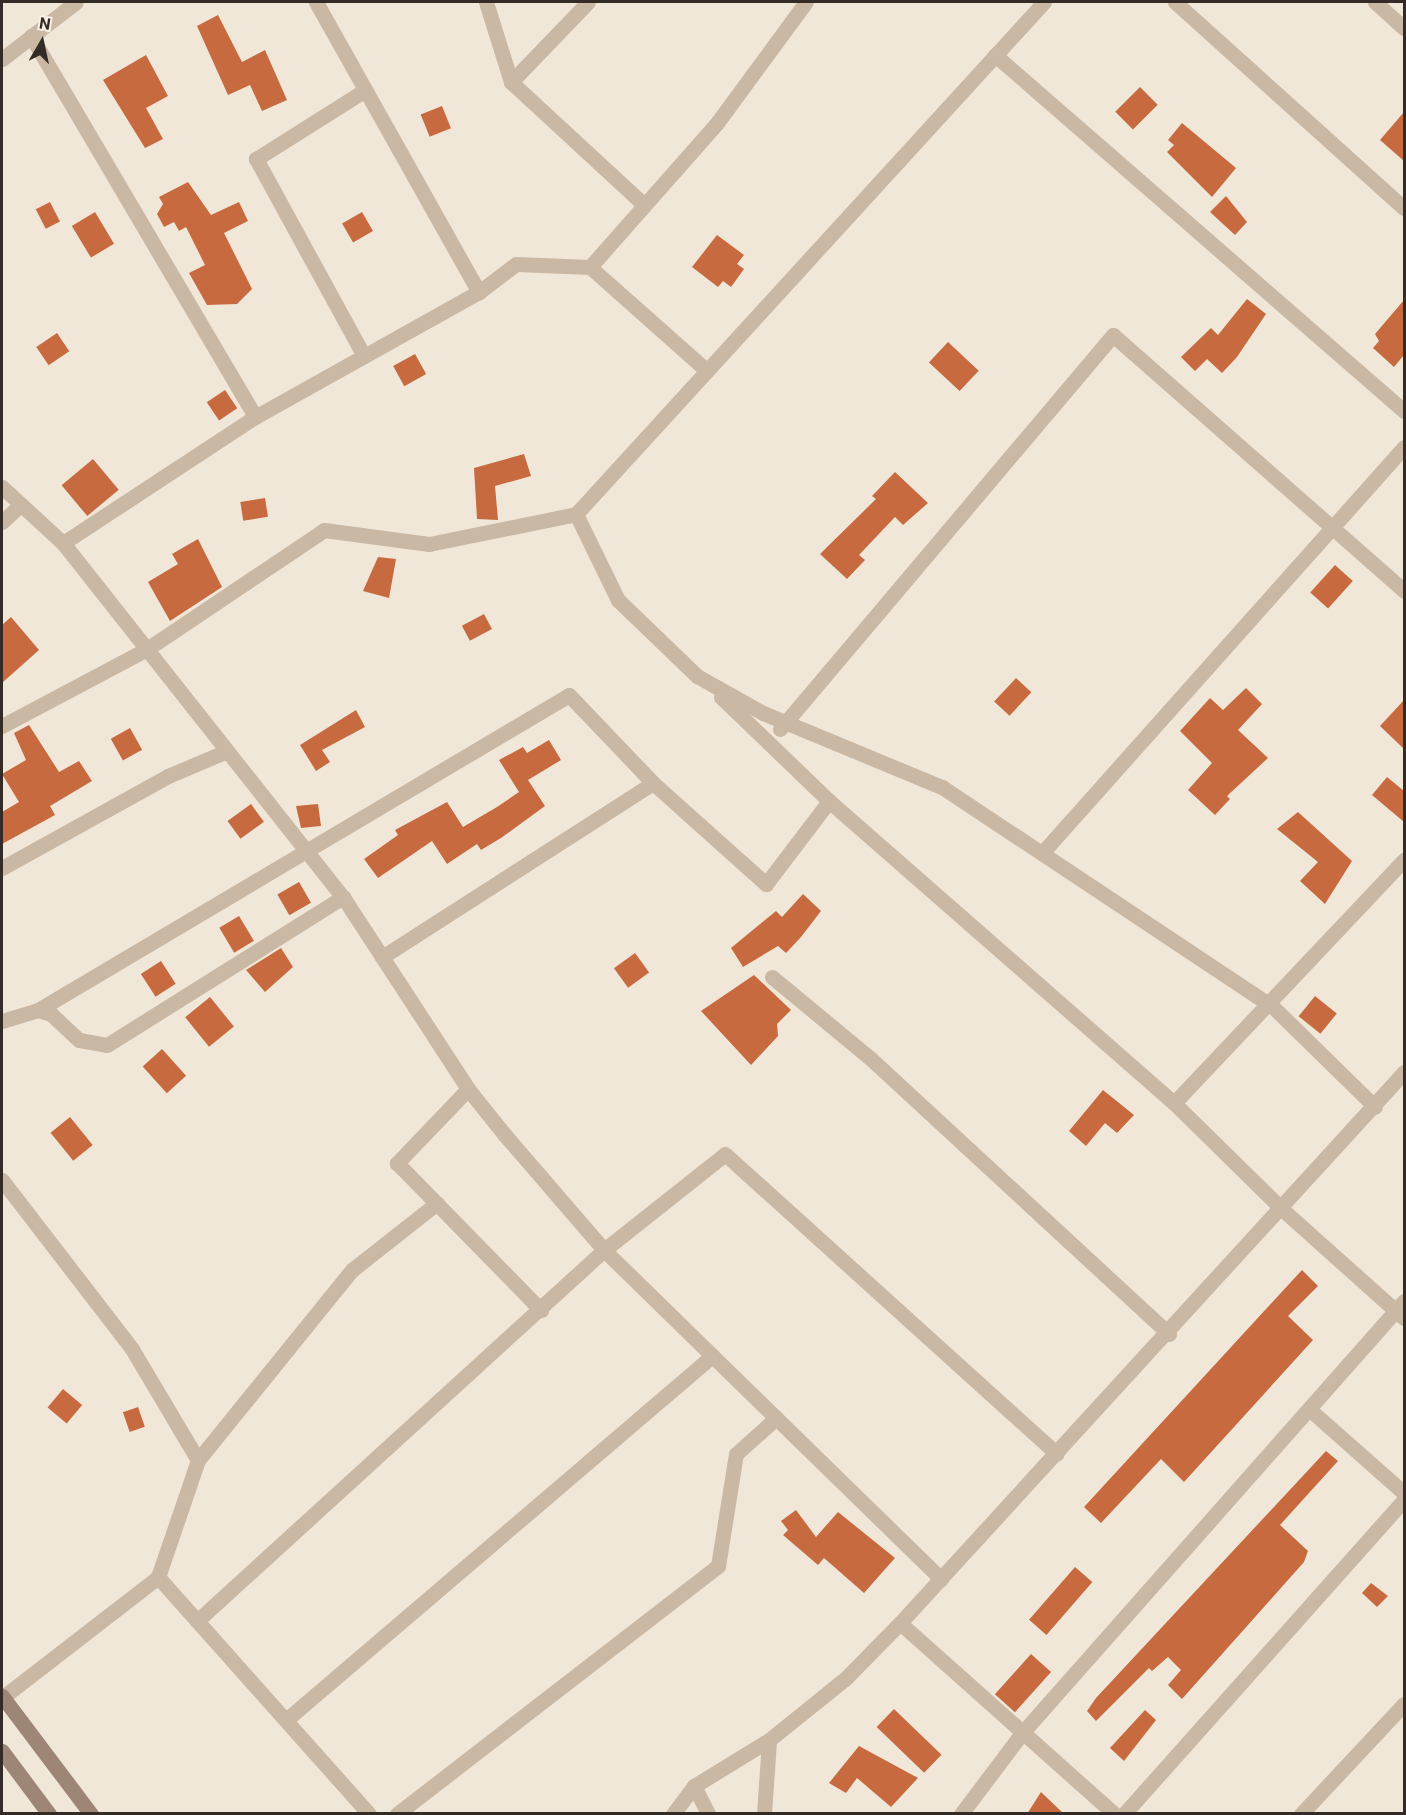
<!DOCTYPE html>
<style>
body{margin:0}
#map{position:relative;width:1406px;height:1815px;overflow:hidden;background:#f1e7d8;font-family:Roboto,sans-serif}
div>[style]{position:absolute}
.building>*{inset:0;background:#c86a40;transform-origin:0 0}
.minor>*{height:15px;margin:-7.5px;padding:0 7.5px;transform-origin:7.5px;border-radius:7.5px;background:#c9b8a4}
.secondary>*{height:15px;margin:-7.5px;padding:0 7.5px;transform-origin:7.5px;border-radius:7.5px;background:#9d8676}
span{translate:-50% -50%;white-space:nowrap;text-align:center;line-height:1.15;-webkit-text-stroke:6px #f9f1e4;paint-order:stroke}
.frame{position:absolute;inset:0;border:3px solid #352b26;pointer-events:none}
.north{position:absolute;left:12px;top:12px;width:60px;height:60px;-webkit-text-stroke:4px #f9f1e4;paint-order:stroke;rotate:9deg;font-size:16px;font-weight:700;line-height:24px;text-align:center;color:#352b26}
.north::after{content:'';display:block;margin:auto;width:21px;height:27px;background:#352b26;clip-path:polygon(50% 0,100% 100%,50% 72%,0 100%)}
</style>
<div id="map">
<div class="building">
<div style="clip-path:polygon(218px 15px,242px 62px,265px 50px,287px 100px,262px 111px,250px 85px,228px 95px,197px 26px)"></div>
<div style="clip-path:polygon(146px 55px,168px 96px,146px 108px,163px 139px,145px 148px,103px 80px)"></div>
<div style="left:1140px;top:87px;width:25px;height:35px;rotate:45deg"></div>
<div style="left:442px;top:106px;width:24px;height:23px;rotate:68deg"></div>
<div style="clip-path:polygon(1404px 112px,1404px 161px,1380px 140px)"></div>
<div style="clip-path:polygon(1182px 123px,1236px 168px,1212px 197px,1167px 152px,1174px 145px,1168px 140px)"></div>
<div style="clip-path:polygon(188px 182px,211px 215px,239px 202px,248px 221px,224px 233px,252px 289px,237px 304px,207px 305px,189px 273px,205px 265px,186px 227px,179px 231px,174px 222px,164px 227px,157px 214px,163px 204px,159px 197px)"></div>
<div style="clip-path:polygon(1226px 196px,1247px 222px,1235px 235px,1210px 212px)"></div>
<div style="left:50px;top:202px;width:22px;height:16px;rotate:63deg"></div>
<div style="left:95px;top:212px;width:37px;height:27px;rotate:59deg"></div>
<div style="left:362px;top:212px;width:22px;height:23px;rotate:60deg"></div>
<div style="clip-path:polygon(717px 235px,744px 255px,737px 264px,744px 269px,731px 287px,723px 281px,718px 287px,692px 267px)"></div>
<div style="clip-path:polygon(1247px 299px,1266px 314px,1237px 357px,1222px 373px,1207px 359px,1195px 371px,1181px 357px,1211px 328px,1218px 335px)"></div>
<div style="clip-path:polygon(1404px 300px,1404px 355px,1394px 367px,1373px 348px,1379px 341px,1375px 334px)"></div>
<div style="left:57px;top:333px;width:22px;height:25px;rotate:56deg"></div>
<div style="left:948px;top:342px;width:42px;height:28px;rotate:43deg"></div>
<div style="left:415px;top:354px;width:23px;height:25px;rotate:61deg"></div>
<div style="left:225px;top:390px;width:22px;height:22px;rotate:56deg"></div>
<div style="clip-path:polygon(524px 454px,531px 476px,495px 486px,498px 520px,477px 519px,474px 468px)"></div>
<div style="left:93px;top:459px;width:40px;height:41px;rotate:50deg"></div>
<div style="clip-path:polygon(895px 472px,928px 503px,903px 525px,895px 517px,859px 555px,865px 560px,847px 579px,820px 554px,876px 499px,872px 496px)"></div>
<div style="left:265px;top:498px;width:19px;height:25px;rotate:81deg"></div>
<div style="clip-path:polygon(198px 539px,222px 587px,170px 621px,148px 582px,178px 564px,172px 554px)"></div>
<div style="clip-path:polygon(378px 557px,396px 559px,389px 598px,363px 591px)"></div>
<div style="left:1335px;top:565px;width:24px;height:37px;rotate:42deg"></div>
<div style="left:484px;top:614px;width:17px;height:25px;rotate:62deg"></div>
<div style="clip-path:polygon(11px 617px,39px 650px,2px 683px,2px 625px)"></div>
<div style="left:1016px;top:678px;width:21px;height:32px;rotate:43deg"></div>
<div style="clip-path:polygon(1246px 688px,1262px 704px,1238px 730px,1268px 758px,1227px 796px,1230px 799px,1215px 815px,1188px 790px,1212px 763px,1180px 731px,1210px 698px,1223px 710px)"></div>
<div style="clip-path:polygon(1404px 700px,1404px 749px,1380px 726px)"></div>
<div style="clip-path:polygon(356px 710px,365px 727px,322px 750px,330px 762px,316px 771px,300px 745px)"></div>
<div style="clip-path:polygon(29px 725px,59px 772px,79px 761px,92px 781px,50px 806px,55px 815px,2px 844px,2px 812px,19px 802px,2px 774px,26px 760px,14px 733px)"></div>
<div style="left:130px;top:728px;width:25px;height:22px;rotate:61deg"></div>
<div style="clip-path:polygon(549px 740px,561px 760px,528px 780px,545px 806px,501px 838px,481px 850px,477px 844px,447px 864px,432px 841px,378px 878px,364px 859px,398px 835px,395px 830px,447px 802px,463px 827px,497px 807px,519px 792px,499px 760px,523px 747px,527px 753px)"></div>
<div style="clip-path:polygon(1387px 777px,1404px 791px,1404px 822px,1372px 795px)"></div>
<div style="left:251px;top:804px;width:22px;height:29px;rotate:54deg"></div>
<div style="clip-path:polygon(318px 804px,321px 826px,301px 828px,296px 806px)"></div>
<div style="clip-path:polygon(1298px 812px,1352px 861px,1325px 904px,1300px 881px,1318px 862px,1277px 829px)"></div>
<div style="left:299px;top:882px;width:24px;height:25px;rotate:60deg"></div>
<div style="clip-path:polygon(803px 894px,821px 911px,801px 937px,786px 953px,778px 946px,743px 967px,731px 948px,776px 911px,782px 917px)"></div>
<div style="left:239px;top:916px;width:29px;height:23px;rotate:59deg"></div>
<div style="clip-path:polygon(281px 948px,293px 967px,265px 992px,246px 970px)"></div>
<div style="left:635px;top:953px;width:24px;height:26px;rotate:54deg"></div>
<div style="left:161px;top:961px;width:27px;height:24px;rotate:57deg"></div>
<div style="clip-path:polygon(754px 975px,791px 1010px,777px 1024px,778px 1036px,751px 1065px,701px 1011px)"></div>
<div style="left:1315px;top:996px;width:28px;height:26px;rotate:39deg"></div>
<div style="left:210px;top:997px;width:38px;height:32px;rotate:51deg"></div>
<div style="left:162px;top:1049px;width:36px;height:26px;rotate:48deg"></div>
<div style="clip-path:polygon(1103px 1090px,1134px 1115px,1117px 1133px,1105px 1123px,1086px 1146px,1069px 1131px)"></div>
<div style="left:70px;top:1117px;width:36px;height:25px;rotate:51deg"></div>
<div style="clip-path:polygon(1302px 1270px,1318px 1286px,1288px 1316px,1313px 1340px,1184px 1482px,1161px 1459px,1101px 1523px,1084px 1507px)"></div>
<div style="left:63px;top:1389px;width:25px;height:24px;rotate:40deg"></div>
<div style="left:138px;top:1407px;width:21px;height:16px;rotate:71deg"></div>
<div style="clip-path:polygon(1326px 1451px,1338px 1461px,1280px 1525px,1308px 1551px,1304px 1562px,1182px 1699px,1168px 1685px,1181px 1670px,1168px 1657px,1152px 1671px,1149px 1668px,1096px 1721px,1087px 1711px,1096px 1698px)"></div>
<div style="clip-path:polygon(796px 1510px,816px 1537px,838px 1512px,895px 1558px,864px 1593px,824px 1558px,818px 1565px,783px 1535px,788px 1530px,781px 1521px)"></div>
<div style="left:1075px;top:1567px;width:23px;height:70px;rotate:41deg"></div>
<div style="clip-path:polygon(1371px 1583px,1388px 1596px,1377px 1607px,1362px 1593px)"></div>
<div style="left:1031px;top:1654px;width:27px;height:54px;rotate:42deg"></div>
<div style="left:894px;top:1709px;width:66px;height:25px;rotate:44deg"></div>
<div style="clip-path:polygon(1145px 1710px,1156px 1720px,1124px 1761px,1110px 1748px)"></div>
<div style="clip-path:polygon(859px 1746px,918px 1778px,891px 1807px,857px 1778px,846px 1793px,829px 1783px)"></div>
<div style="clip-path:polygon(1041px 1792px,1064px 1814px,1027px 1814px)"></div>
</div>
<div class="minor">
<div style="left:316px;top:2px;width:333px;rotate:60.7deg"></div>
<div style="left:486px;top:2px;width:84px;rotate:72.6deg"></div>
<div style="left:588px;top:2px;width:111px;rotate:133.9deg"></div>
<div style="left:511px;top:82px;width:178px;rotate:42.7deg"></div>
<div style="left:1175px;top:2px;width:308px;rotate:42deg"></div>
<div style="left:1375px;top:2px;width:39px;rotate:42deg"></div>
<div style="left:31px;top:36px;width:442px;rotate:59.5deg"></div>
<div style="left:995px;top:55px;width:542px;rotate:41.04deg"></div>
<div style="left:2px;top:59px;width:93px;rotate:-37.6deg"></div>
<div style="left:590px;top:267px;width:192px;rotate:-48.6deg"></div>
<div style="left:717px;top:123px;width:150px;rotate:-53.7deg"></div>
<div style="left:364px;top:356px;width:225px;rotate:-118.7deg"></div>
<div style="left:256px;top:159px;width:129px;rotate:-32.3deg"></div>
<div style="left:2px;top:487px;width:83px;rotate:42.6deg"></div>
<div style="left:63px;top:543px;width:451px;rotate:51.7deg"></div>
<div style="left:343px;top:897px;width:229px;rotate:56.9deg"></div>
<div style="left:468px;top:1089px;width:58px;rotate:51.3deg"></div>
<div style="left:504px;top:1134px;width:153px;rotate:49.2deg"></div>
<div style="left:604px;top:1250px;width:471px;rotate:44.3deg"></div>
<div style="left:576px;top:514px;width:96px;rotate:64deg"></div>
<div style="left:618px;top:600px;width:110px;rotate:43.9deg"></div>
<div style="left:697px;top:676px;width:76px;rotate:29.3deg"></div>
<div style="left:763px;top:713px;width:194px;rotate:22.5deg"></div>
<div style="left:942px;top:787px;width:396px;rotate:33.6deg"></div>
<div style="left:1272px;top:1006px;width:144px;rotate:44.4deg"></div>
<div style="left:2px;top:522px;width:26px;rotate:-43deg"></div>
<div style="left:63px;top:543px;width:230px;rotate:-33.3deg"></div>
<div style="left:255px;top:417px;width:257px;rotate:-29.2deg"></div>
<div style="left:479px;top:292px;width:46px;rotate:-37.1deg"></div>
<div style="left:516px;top:264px;width:74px;rotate:2.3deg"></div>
<div style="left:590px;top:267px;width:155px;rotate:41.6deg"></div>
<div style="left:721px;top:697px;width:150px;rotate:43.9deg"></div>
<div style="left:829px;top:801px;width:459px;rotate:41.2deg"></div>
<div style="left:1174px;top:1103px;width:153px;rotate:44.5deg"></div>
<div style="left:1283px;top:1210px;width:162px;rotate:41.8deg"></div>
<div style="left:2px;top:726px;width:164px;rotate:-28deg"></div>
<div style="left:147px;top:649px;width:213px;rotate:-33.9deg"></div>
<div style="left:324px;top:530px;width:106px;rotate:7.6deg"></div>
<div style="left:429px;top:544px;width:150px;rotate:-11.5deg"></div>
<div style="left:576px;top:514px;width:694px;rotate:-47.57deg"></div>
<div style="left:780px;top:729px;width:516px;rotate:-49.8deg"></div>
<div style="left:1113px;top:335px;width:388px;rotate:41.3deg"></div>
<div style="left:1042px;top:853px;width:544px;rotate:-48.28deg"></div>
<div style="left:2px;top:868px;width:190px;rotate:-29deg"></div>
<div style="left:168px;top:776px;width:64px;rotate:-23deg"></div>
<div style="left:382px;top:957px;width:322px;rotate:-32.7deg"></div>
<div style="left:772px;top:977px;width:127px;rotate:39.6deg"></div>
<div style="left:870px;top:1058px;width:407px;rotate:42.7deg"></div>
<div style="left:38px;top:1010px;width:617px;rotate:-30.68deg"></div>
<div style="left:569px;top:695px;width:122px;rotate:46.3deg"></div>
<div style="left:653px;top:783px;width:152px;rotate:41.8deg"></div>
<div style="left:766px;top:884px;width:104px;rotate:-52.8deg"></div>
<div style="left:2px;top:1021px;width:38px;rotate:-17deg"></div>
<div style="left:38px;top:1010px;width:14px;rotate:17deg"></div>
<div style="left:51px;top:1014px;width:38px;rotate:43deg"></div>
<div style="left:79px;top:1040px;width:28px;rotate:10deg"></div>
<div style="left:107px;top:1045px;width:279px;rotate:-32.1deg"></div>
<div style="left:468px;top:1089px;width:103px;rotate:133.8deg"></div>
<div style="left:397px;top:1163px;width:206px;rotate:45.6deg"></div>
<div style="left:1174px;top:1103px;width:335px;rotate:-46.6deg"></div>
<div style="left:2px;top:1180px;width:213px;rotate:52.4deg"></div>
<div style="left:132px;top:1349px;width:129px;rotate:59.3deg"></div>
<div style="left:1309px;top:1409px;width:127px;rotate:41.5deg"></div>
<div style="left:158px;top:1577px;width:317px;rotate:48.3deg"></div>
<div style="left:197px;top:1621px;width:551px;rotate:-42.35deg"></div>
<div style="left:604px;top:1250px;width:154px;rotate:-38.4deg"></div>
<div style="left:725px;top:1154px;width:447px;rotate:42.1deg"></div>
<div style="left:900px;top:1623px;width:287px;rotate:41.7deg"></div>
<div style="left:3px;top:1697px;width:196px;rotate:-37.7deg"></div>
<div style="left:158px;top:1577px;width:124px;rotate:-71.1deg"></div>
<div style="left:198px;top:1460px;width:245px;rotate:-51deg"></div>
<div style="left:352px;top:1270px;width:108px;rotate:-38.2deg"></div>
<div style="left:286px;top:1720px;width:560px;rotate:-40.51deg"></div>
<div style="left:694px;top:1786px;width:31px;rotate:63deg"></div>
<div style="left:397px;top:1814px;width:406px;rotate:-37.7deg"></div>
<div style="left:718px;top:1566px;width:113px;rotate:-80.9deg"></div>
<div style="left:736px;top:1454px;width:54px;rotate:-42deg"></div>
<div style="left:673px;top:1814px;width:35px;rotate:-53deg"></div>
<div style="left:694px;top:1786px;width:88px;rotate:-31.5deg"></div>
<div style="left:769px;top:1740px;width:97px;rotate:-38.8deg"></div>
<div style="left:845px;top:1679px;width:78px;rotate:-45.5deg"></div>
<div style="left:900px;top:1623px;width:747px;rotate:-47.55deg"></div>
<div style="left:764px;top:1814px;width:74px;rotate:-86.1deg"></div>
<div style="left:961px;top:1814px;width:101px;rotate:-53deg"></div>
<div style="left:1022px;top:1733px;width:577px;rotate:-48.51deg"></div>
<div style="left:1124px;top:1814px;width:421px;rotate:-48.3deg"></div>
<div style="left:1301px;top:1814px;width:151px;rotate:-46.9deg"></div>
</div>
<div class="secondary">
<div style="left:2px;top:1696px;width:148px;rotate:53deg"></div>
<div style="left:2px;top:1751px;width:79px;rotate:53.3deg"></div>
</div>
<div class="frame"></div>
<div class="north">N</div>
</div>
